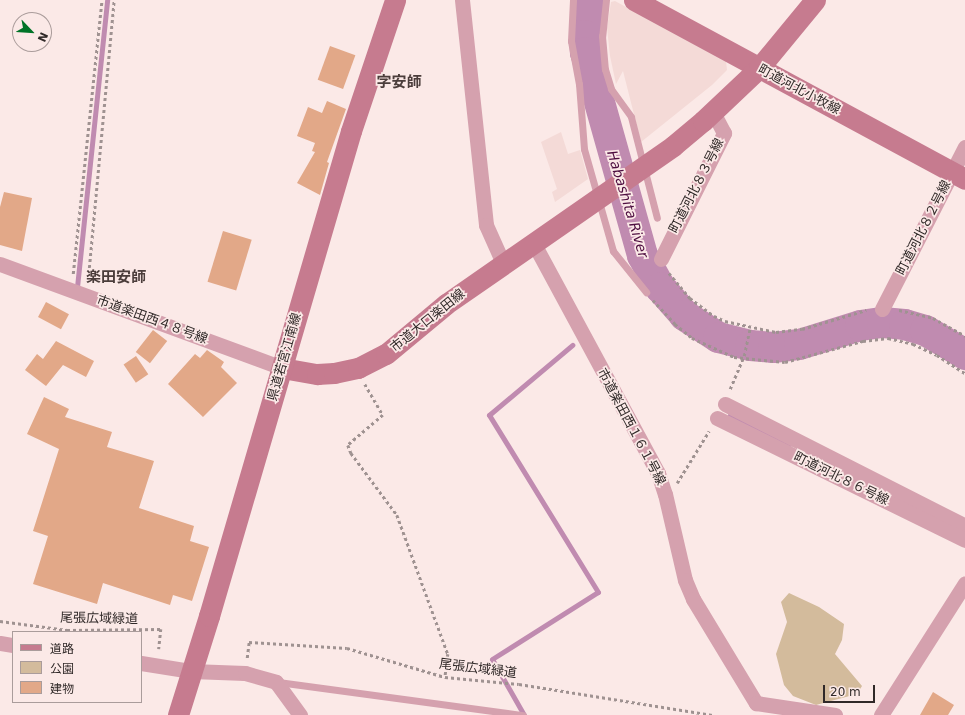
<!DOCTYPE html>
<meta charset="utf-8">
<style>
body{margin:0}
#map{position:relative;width:965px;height:715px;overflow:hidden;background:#fbe9e7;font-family:"DejaVu Sans","Noto Sans JP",sans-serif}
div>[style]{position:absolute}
.built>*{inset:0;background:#f4dad7}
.green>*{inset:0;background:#d3bb9c}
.stream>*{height:5px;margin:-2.5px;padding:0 2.5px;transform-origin:2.5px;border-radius:2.5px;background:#c08bb0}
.river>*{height:31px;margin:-15.5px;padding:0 15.5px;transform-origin:15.5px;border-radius:15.5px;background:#c08bb0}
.building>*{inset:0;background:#e2a888;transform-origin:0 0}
.path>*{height:2.5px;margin-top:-1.25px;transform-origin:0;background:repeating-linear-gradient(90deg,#9f9291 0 3px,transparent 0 6px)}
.lane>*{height:7px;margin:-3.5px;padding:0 3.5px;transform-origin:3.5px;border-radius:3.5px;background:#d5a1ae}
.street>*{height:15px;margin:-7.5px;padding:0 7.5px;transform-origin:7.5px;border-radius:7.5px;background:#d5a1ae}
.secondary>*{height:21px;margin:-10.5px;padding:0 10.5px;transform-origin:10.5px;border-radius:10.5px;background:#c67b8f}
span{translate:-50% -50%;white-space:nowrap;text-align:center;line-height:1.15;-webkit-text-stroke:3.5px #fbe9e7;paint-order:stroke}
.street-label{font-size:13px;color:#302928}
.water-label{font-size:14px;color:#4e0e40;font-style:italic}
.quarter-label{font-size:15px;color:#4b3d3b;font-weight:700}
.legend{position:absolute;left:12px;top:631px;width:130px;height:72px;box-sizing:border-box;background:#fbe9e7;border:1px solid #aa9c9b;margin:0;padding:5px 7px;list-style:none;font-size:12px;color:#302928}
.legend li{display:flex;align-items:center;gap:8px;height:20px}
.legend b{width:20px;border:1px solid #aa9c9b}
.north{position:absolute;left:12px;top:12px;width:40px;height:40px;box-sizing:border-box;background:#fbe9e7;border:1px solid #aa9c9b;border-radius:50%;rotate:115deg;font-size:11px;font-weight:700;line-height:16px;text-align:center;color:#302928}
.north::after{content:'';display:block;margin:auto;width:14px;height:18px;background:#007327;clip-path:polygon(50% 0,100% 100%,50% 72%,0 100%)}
.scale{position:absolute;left:823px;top:685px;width:52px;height:18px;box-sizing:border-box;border:2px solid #302928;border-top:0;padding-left:5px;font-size:12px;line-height:14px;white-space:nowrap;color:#302928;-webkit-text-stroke:3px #fbe9e7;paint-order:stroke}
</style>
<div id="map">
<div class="built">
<div style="clip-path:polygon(615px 1px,726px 61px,727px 70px,712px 85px,641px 142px,623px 71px,616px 84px,610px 56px,607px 28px,611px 2px)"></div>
<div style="clip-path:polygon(561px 132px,568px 154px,580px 150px,588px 179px,555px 202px,552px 192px,557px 189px,541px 142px)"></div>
</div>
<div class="green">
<div style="clip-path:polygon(789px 593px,819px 607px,844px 624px,842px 640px,835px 654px,862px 686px,857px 694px,816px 705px,793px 696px,784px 685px,776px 654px,787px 622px,781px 602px)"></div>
</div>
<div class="stream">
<div style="left:77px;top:287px;width:289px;rotate:-84deg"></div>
<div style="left:730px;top:415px;width:66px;rotate:27deg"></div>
<div style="left:524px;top:715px;width:64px;rotate:-119.7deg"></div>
<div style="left:492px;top:659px;width:125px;rotate:-32.3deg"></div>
<div style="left:598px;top:592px;width:208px;rotate:-121.6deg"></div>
<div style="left:489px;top:415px;width:109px;rotate:-40.1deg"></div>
</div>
<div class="river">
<div style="left:589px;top:0;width:35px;rotate:98deg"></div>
<div style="left:584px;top:35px;width:17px;rotate:87deg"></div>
<div style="left:585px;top:52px;width:211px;rotate:74.3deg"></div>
<div style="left:642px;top:255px;width:37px;rotate:61deg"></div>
<div style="left:660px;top:287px;width:37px;rotate:49deg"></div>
<div style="left:684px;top:315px;width:40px;rotate:32.9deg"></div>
<div style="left:718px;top:337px;width:33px;rotate:14deg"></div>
<div style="left:750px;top:345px;width:23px;rotate:5deg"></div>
<div style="left:773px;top:347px;width:26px;rotate:-7deg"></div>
<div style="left:799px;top:344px;width:64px;rotate:-17.3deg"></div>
<div style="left:860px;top:325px;width:22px;rotate:-8deg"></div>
<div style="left:882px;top:322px;width:22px;rotate:5deg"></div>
<div style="left:904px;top:324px;width:22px;rotate:16deg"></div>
<div style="left:925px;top:330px;width:47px;rotate:31deg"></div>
</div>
<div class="building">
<div style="left:330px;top:46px;width:27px;height:36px;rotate:20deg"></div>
<div style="clip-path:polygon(327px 101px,346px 109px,327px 162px,329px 163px,320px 195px,297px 183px,315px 152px,312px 151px,315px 143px,297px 136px,308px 107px,322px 113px)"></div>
<div style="clip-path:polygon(4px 192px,32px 198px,22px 251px,0 245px,0 207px)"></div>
<div style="left:223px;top:231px;width:30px;height:53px;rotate:17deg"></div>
<div style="left:46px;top:302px;width:26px;height:17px;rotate:28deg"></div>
<div style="left:153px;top:330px;width:18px;height:28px;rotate:38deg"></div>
<div style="clip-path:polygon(56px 341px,94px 361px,86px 377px,63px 365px,46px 386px,25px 370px,37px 354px,43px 359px)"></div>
<div style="clip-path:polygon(207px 350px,224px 362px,221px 367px,237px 383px,203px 417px,168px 384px,195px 354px,200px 358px)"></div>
<div style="left:136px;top:356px;width:22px;height:15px;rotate:56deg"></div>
<div style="clip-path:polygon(44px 397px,69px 409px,65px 417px,112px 432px,107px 447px,154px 461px,139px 508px,194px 526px,190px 541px,209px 547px,192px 601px,173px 595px,170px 605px,103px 583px,97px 604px,33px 584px,48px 536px,33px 531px,59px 449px,27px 434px)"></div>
<div style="clip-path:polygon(933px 692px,954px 705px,948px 715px,920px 715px)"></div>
</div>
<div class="path">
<div style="left:669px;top:273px;width:33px;rotate:50deg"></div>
<div style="left:690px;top:298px;width:30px;rotate:37deg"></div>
<div style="left:714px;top:316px;width:12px;rotate:24deg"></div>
<div style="left:725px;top:321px;width:52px;rotate:12.2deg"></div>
<div style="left:776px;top:332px;width:26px;rotate:-7deg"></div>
<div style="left:802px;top:329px;width:67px;rotate:-16.5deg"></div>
<div style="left:73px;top:274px;width:276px;rotate:-84deg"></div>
<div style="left:88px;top:280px;width:281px;rotate:-84.7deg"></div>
<div style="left:653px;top:300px;width:33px;rotate:47deg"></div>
<div style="left:675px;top:324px;width:22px;rotate:39deg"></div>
<div style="left:692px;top:338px;width:46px;rotate:24.3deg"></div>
<div style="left:734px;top:357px;width:51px;rotate:5.6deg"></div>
<div style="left:785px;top:362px;width:81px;rotate:-15.1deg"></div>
<div style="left:863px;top:341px;width:25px;rotate:-7deg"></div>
<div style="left:888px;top:338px;width:26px;rotate:13deg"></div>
<div style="left:913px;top:344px;width:26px;rotate:25deg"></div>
<div style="left:937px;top:355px;width:33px;rotate:33deg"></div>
<div style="left:899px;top:310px;width:35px;rotate:13deg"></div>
<div style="left:933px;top:318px;width:37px;rotate:29deg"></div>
<div style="left:365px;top:384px;width:36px;rotate:60deg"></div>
<div style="left:383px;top:415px;width:46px;rotate:139.4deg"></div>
<div style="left:348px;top:445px;width:9px;rotate:69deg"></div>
<div style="left:351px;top:453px;width:77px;rotate:53.4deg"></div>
<div style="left:397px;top:515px;width:148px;rotate:69.9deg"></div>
<div style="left:448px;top:654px;width:23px;rotate:97deg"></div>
<div style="left:730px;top:389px;width:36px;rotate:-67deg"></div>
<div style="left:744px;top:356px;width:30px;rotate:-78deg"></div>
<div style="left:677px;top:483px;width:61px;rotate:-58.4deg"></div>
<div style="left:0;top:621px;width:68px;rotate:7.7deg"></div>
<div style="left:67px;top:630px;width:94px;rotate:-0.6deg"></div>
<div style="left:161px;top:629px;width:20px;rotate:96deg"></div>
<div style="left:247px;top:658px;width:16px;rotate:-83deg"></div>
<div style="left:249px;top:642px;width:98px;rotate:3.5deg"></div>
<div style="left:347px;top:648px;width:102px;rotate:16.5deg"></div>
<div style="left:445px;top:677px;width:74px;rotate:5.4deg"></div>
<div style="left:519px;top:684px;width:196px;rotate:9.1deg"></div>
</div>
<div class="lane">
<div style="left:573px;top:0;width:41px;rotate:92.8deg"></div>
<div style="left:571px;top:41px;width:44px;rotate:79.5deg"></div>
<div style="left:579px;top:84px;width:65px;rotate:85.6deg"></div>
<div style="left:584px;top:149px;width:106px;rotate:74.1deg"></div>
<div style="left:613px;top:251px;width:53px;rotate:51.2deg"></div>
<div style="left:606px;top:0;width:36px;rotate:96deg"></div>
<div style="left:602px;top:36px;width:33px;rotate:85deg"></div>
<div style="left:605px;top:69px;width:21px;rotate:73deg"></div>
<div style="left:611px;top:89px;width:34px;rotate:54deg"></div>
<div style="left:631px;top:117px;width:104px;rotate:75.6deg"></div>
<div style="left:278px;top:682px;width:247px;rotate:7.7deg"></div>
</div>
<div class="street">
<div style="left:462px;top:0;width:226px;rotate:83.9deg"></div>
<div style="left:486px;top:225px;width:42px;rotate:65.9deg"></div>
<div style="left:533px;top:242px;width:263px;rotate:61.6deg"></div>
<div style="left:658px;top:473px;width:22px;rotate:72deg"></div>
<div style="left:665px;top:494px;width:88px;rotate:76.9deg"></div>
<div style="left:685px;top:580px;width:21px;rotate:67deg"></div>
<div style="left:693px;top:599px;width:122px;rotate:58.8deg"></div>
<div style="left:756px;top:703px;width:80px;rotate:8.6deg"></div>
<div style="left:661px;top:259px;width:141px;rotate:-63.4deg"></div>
<div style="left:724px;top:133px;width:24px;rotate:-118deg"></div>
<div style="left:0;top:264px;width:301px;rotate:20.2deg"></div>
<div style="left:882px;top:309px;width:182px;rotate:-62.9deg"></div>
<div style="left:725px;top:404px;width:269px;rotate:26.9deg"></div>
<div style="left:717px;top:418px;width:276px;rotate:26.2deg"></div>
<div style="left:0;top:643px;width:13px;rotate:9deg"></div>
<div style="left:141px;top:663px;width:51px;rotate:9.1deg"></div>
<div style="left:191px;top:671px;width:54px;rotate:2.1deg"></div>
<div style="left:245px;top:673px;width:32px;rotate:16deg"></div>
<div style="left:276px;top:682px;width:41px;rotate:54deg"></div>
<div style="left:881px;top:715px;width:156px;rotate:-57.5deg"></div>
</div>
<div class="secondary">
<div style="left:634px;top:0;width:376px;rotate:28.4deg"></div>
<div style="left:282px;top:368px;width:36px;rotate:10deg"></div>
<div style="left:317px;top:374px;width:17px;rotate:-3deg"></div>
<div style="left:334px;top:373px;width:25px;rotate:-12deg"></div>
<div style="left:358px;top:368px;width:31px;rotate:-27deg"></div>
<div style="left:386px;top:354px;width:78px;rotate:-39.8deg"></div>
<div style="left:446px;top:304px;width:277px;rotate:-34.8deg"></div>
<div style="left:673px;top:146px;width:39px;rotate:-40deg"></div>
<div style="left:703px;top:121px;width:77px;rotate:-43.4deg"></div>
<div style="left:759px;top:68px;width:88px;rotate:-50.5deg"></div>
<div style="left:178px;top:715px;width:104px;rotate:-72.6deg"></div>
<div style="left:209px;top:616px;width:505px;rotate:-73.68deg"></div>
<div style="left:351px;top:131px;width:138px;rotate:-71.4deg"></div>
</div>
<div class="street-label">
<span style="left:799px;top:90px;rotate:28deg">町道河北小牧線</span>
<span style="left:697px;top:186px;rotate:-63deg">町道河北８３号線</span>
<span style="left:924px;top:228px;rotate:-63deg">町道河北８２号線</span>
<span style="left:152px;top:320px;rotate:20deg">市道楽田西４８号線</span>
<span style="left:428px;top:321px;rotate:-39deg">市道大口楽田線</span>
<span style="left:285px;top:357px;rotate:-74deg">県道若宮江南線</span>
<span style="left:631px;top:427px;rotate:62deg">市道楽田西１６１号線</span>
<span style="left:841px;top:479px;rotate:26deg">町道河北８６号線</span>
<span style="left:99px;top:619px;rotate:1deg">尾張広域緑道</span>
<span style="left:478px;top:669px;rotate:7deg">尾張広域緑道</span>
</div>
<div class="water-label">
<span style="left:628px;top:204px;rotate:73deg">Habashita River</span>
</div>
<div class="quarter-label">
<span style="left:399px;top:83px">字安師</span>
<span style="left:116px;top:278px">楽田安師</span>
</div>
<ul class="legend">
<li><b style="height:5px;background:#c67b8f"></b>道路</li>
<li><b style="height:11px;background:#d3bb9c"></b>公園</li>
<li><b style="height:11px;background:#e2a888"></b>建物</li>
</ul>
<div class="north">N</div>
<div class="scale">20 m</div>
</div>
